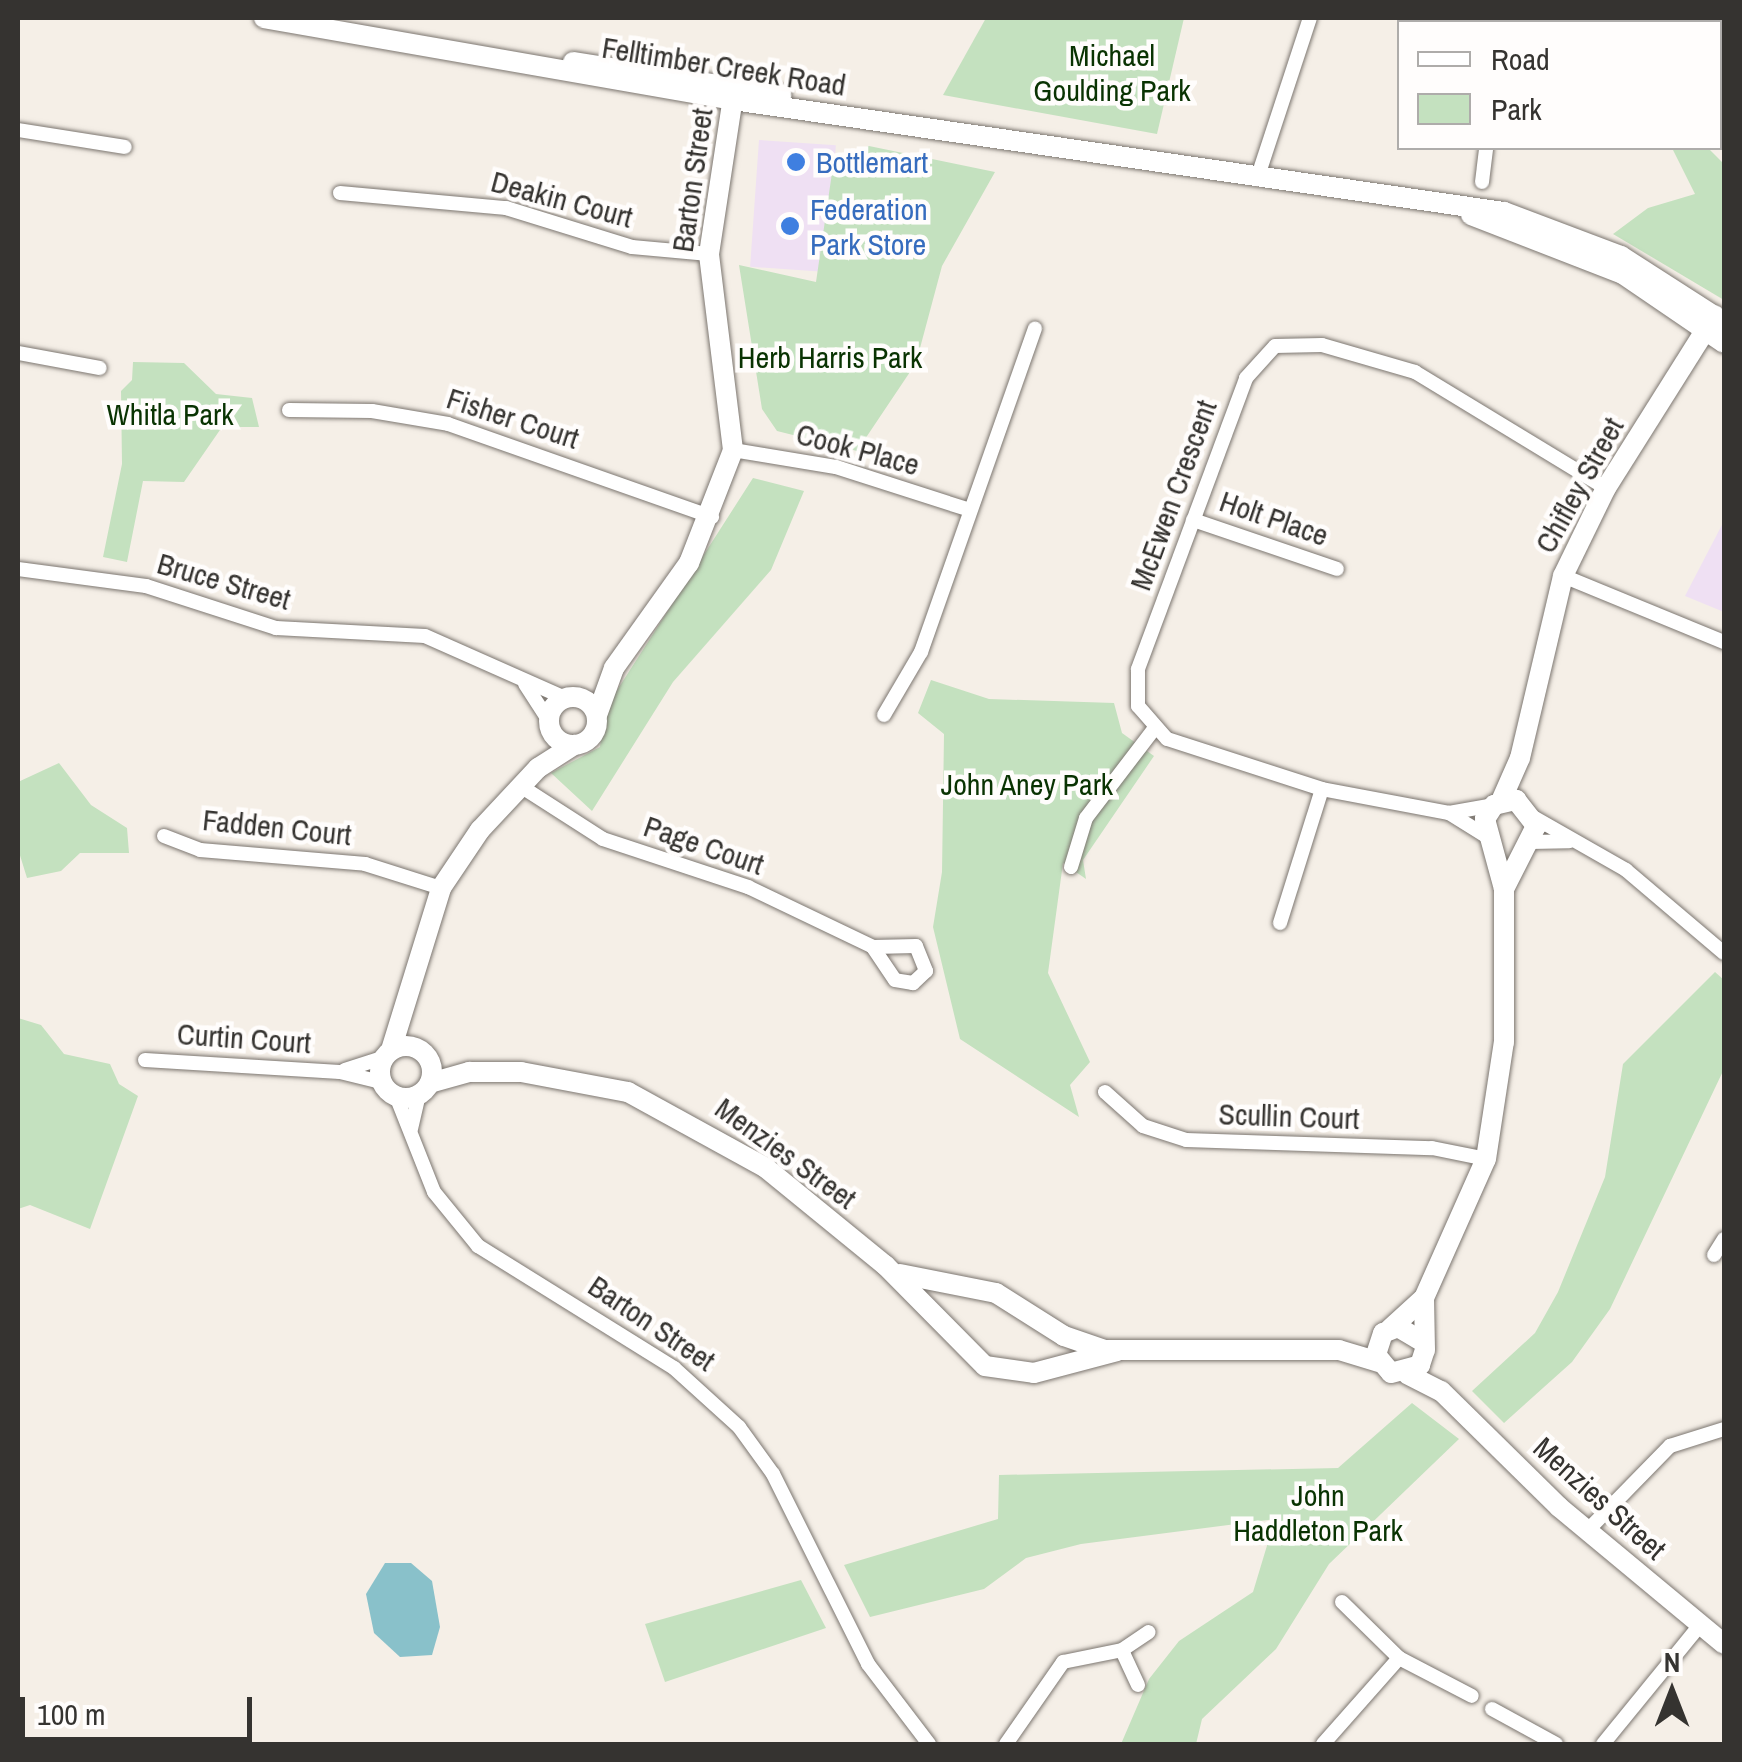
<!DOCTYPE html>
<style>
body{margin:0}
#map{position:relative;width:1742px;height:1762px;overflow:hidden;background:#f5efe7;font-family:"Archivo Narrow",sans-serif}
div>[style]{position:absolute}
.commercial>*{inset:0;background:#efe0f3;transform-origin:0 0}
.green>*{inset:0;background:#c4e1bf}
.water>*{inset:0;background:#89c1ca}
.roads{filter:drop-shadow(0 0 2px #7c7670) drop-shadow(0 0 2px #7c7670)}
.street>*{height:14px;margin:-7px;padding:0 7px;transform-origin:7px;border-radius:7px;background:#fff}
.secondary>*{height:20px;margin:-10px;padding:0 10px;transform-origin:10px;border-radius:10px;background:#fff}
.secondary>.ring{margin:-10px;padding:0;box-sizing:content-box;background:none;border:20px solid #fff;border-radius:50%}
.dots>*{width:28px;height:28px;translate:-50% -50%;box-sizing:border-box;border:5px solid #fffdfc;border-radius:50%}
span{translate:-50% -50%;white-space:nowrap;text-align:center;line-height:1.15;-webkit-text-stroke:9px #fffdfc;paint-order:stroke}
.park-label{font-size:30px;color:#093302}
.street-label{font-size:30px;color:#353330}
.shop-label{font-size:30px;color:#366cbe}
.left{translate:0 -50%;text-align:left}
.frame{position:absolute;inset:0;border:20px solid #353330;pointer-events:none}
.legend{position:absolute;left:1397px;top:20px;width:325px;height:130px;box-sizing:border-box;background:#fffdfc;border:2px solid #aeacaa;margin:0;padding:12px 18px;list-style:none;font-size:30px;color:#353330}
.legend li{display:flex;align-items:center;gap:20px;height:50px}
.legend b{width:50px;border:2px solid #aeacaa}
.north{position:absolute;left:1622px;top:1642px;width:100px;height:100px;-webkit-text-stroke:8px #fffdfc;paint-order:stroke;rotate:0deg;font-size:28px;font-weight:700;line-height:40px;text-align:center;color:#353330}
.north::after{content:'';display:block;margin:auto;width:35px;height:45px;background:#353330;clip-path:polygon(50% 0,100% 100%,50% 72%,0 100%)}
.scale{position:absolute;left:20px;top:1697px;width:232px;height:45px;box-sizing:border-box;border:5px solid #353330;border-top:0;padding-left:12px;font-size:30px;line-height:35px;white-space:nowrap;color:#353330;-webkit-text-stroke:8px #fffdfc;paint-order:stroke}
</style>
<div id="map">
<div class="commercial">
<div style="left:759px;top:140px;width:77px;height:127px;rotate:4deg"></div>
<div style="clip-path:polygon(1724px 521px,1724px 612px,1685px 596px)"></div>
</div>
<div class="green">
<div style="clip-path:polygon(986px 18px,1184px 18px,1157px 134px,943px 95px)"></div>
<div style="clip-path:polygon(869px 146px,995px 172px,942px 266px,916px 363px,857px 451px,777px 431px,762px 409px,739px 265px,816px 282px,833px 166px)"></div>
<div style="clip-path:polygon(1672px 148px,1708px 148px,1724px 164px,1724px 300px,1613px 234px,1648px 208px,1695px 194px)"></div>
<div style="clip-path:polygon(133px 362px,184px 363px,216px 394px,252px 398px,259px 427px,222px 427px,184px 482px,143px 481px,127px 562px,103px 557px,122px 464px,121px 391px,132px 380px)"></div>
<div style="clip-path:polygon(753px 478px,804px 491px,771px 570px,673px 682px,592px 811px,551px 773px,600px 747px,605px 709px)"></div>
<div style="clip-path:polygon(931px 680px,989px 699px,1114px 703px,1122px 733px,1154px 756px,1083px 860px,1086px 879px,1063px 863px,1048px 973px,1090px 1062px,1070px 1085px,1079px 1117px,960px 1039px,933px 927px,942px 872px,944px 734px,918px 713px)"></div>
<div style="clip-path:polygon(59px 763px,91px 805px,127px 828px,129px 853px,80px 853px,61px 871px,27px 878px,18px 849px,18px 782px)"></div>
<div style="clip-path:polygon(1715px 972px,1724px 980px,1724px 1069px,1610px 1309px,1572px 1362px,1504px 1423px,1472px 1391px,1535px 1333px,1558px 1292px,1605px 1177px,1623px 1064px)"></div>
<div style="clip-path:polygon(18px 1018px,41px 1025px,64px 1054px,110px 1064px,119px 1084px,138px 1096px,90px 1229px,30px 1205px,18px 1209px)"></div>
<div style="clip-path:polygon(1412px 1403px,1459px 1439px,1329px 1564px,1276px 1649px,1202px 1719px,1196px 1744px,1121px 1744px,1149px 1679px,1179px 1641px,1253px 1592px,1275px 1519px,1081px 1544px,1026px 1558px,984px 1589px,870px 1617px,844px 1565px,998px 1519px,999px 1475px,1338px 1468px)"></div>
<div style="clip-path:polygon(801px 1580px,826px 1628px,665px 1682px,645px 1624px)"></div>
</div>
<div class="water">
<div style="clip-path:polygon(385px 1563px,411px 1563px,432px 1581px,440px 1627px,432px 1655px,400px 1657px,374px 1633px,366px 1594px)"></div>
</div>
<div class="roads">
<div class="street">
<div style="left:1488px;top:18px;width:4px;rotate:76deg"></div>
<div style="left:1684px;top:22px;width:4px;rotate:-76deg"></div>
<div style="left:18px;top:130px;width:108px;rotate:9deg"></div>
<div style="left:1257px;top:179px;width:169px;rotate:-71.8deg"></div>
<div style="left:1482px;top:182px;width:34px;rotate:-83deg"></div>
<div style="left:340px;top:193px;width:167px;rotate:5.2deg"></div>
<div style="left:506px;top:208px;width:132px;rotate:17.2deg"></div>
<div style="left:632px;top:247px;width:77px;rotate:5.2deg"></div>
<div style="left:18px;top:353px;width:83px;rotate:10.4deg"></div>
<div style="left:289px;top:410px;width:83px;rotate:0.7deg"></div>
<div style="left:372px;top:411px;width:77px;rotate:9.7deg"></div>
<div style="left:448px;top:424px;width:280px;rotate:19.4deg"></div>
<div style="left:733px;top:450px;width:104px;rotate:9.4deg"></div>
<div style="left:836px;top:467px;width:138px;rotate:17.8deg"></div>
<div style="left:1193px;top:520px;width:152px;rotate:18.8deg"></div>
<div style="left:18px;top:569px;width:129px;rotate:7.6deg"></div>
<div style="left:146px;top:586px;width:137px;rotate:17.9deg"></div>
<div style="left:276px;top:628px;width:149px;rotate:3.1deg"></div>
<div style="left:425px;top:636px;width:153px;rotate:23.9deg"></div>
<div style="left:1563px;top:576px;width:174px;rotate:22.3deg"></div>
<div style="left:525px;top:684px;width:44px;rotate:57deg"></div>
<div style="left:884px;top:715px;width:73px;rotate:-59.6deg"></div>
<div style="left:921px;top:652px;width:343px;rotate:-70.6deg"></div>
<div style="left:522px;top:787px;width:96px;rotate:32.7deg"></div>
<div style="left:603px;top:839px;width:153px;rotate:18.3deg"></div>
<div style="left:748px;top:887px;width:139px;rotate:25.6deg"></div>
<div style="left:873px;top:947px;width:43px;rotate:-1.3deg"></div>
<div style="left:916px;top:946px;width:27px;rotate:68deg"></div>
<div style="left:926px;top:971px;width:18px;rotate:137deg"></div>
<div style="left:913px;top:983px;width:18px;rotate:-171deg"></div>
<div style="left:895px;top:980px;width:40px;rotate:-124deg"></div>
<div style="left:1449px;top:813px;width:46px;rotate:-10.1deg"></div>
<div style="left:1535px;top:818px;width:105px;rotate:29.7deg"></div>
<div style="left:1626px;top:870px;width:128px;rotate:40.3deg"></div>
<div style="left:164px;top:836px;width:39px;rotate:21deg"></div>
<div style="left:200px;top:850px;width:166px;rotate:4.8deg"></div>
<div style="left:365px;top:864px;width:80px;rotate:17.5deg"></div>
<div style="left:1486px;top:836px;width:44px;rotate:-148.1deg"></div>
<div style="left:1449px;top:813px;width:129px;rotate:-169.3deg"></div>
<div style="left:1322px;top:789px;width:163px;rotate:-162.1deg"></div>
<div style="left:1167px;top:739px;width:44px;rotate:-131.3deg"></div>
<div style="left:1138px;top:706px;width:37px;rotate:-90deg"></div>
<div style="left:1138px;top:669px;width:310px;rotate:-69.6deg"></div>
<div style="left:1246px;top:378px;width:43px;rotate:-47.8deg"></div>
<div style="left:1275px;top:346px;width:47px;rotate:-1.2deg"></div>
<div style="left:1322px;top:345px;width:97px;rotate:16.2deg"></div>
<div style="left:1415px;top:372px;width:223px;rotate:31.3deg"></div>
<div style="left:1530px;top:842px;width:39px;rotate:-1deg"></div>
<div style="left:1071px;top:867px;width:51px;rotate:-73deg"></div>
<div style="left:1086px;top:818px;width:112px;rotate:-52.6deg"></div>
<div style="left:1280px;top:923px;width:140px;rotate:-72.6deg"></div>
<div style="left:145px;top:1060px;width:195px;rotate:3.5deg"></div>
<div style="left:340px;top:1072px;width:42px;rotate:13.7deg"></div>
<div style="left:345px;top:1070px;width:40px;rotate:-18deg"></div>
<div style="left:1105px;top:1092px;width:51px;rotate:41.8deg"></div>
<div style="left:1143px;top:1126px;width:45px;rotate:18deg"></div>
<div style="left:1186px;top:1140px;width:246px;rotate:1.9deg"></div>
<div style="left:1432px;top:1148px;width:55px;rotate:11.5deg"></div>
<div style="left:396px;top:1096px;width:103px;rotate:68.4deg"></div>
<div style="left:434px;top:1192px;width:70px;rotate:50.8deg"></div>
<div style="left:478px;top:1246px;width:231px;rotate:31.9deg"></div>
<div style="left:674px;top:1368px;width:88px;rotate:42.2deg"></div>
<div style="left:739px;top:1427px;width:58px;rotate:54.1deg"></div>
<div style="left:773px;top:1474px;width:212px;rotate:63.4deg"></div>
<div style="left:868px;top:1664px;width:101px;rotate:52.7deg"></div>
<div style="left:411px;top:1129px;width:36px;rotate:-77deg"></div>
<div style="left:1714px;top:1255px;width:19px;rotate:-58deg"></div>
<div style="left:1587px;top:1531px;width:119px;rotate:-45.7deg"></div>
<div style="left:1670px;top:1446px;width:57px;rotate:-17.5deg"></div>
<div style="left:1342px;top:1602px;width:80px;rotate:44.5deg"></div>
<div style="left:1399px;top:1658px;width:82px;rotate:27.5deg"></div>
<div style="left:1138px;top:1685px;width:38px;rotate:-115deg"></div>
<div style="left:1122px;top:1650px;width:32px;rotate:-34deg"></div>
<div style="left:1492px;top:1709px;width:73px;rotate:28.7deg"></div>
<div style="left:1006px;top:1744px;width:100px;rotate:-55.2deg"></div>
<div style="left:1063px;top:1662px;width:60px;rotate:-11.5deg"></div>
<div style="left:1323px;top:1744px;width:115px;rotate:-48.5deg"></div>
<div style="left:1603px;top:1744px;width:154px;rotate:-50.8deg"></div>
</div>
<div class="secondary">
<div style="left:264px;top:18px;width:476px;rotate:9.9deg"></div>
<div style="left:733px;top:100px;width:779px;rotate:8.27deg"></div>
<div style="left:1504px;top:212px;width:125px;rotate:20.6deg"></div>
<div style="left:1621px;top:256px;width:122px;rotate:32.7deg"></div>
<div style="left:573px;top:62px;width:211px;rotate:9deg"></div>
<div style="left:1471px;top:215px;width:163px;rotate:21.2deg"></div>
<div style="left:1623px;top:274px;width:122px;rotate:34.3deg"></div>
<div class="ring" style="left:549px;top:697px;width:28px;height:28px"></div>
<div style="left:597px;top:715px;width:50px;rotate:-70.1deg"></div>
<div style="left:614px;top:668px;width:129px;rotate:-54.5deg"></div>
<div style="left:689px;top:563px;width:121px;rotate:-68.7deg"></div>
<div style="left:733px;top:450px;width:197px;rotate:-97deg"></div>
<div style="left:709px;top:254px;width:172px;rotate:-81.3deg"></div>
<div style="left:1501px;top:801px;width:47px;rotate:-66.2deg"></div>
<div style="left:1520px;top:758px;width:187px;rotate:-76.7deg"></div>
<div style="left:1563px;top:576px;width:98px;rotate:-64deg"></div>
<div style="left:1606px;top:488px;width:204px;rotate:-57.8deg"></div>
<div class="ring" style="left:380px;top:1046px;width:32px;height:32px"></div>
<div style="left:391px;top:1050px;width:170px;rotate:-72.8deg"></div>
<div style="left:441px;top:888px;width:70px;rotate:-56.1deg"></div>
<div style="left:480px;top:830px;width:85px;rotate:-46.9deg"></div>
<div style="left:538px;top:768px;width:43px;rotate:-32.6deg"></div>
<div style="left:430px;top:1083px;width:41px;rotate:-15.8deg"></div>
<div style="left:469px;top:1072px;width:52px"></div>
<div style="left:521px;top:1072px;width:109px;rotate:10.6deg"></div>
<div style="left:628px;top:1092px;width:158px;rotate:28.8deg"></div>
<div style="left:766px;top:1168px;width:154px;rotate:39.2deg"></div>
<div style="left:885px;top:1265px;width:142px;rotate:45.3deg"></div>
<div style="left:985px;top:1366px;width:49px;rotate:8.1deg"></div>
<div style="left:1034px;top:1373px;width:86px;rotate:-14.8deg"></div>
<div style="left:900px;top:1274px;width:98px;rotate:11.2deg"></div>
<div style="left:996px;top:1293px;width:80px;rotate:32.3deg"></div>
<div style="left:1064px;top:1336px;width:43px;rotate:18.9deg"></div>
<div style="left:1105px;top:1350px;width:234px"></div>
<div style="left:1339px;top:1350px;width:42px;rotate:16.7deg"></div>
<div style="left:1390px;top:1329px;width:46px;rotate:-42.4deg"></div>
<div style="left:1424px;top:1298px;width:152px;rotate:-66deg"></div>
<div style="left:1486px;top:1159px;width:118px;rotate:-81.3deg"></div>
<div style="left:1504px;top:1042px;width:153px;rotate:-90deg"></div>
<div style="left:1504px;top:889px;width:73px;rotate:-105.2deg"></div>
<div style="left:1485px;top:819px;width:17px;rotate:-57deg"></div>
<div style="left:1494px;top:805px;width:23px;rotate:-13deg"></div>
<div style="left:1516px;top:800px;width:33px;rotate:52deg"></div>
<div style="left:1536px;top:826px;width:71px;rotate:116.9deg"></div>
<div style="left:1423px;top:1342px;width:29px;rotate:-149deg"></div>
<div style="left:1398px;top:1327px;width:16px;rotate:158deg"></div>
<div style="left:1383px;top:1333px;width:23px;rotate:108deg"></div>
<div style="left:1376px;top:1355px;width:23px;rotate:50deg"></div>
<div style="left:1391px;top:1373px;width:30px;rotate:-15deg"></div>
<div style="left:1420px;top:1365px;width:16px;rotate:-72deg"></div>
<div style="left:1425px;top:1350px;width:52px;rotate:-91.1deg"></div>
<div style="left:1407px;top:1374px;width:38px;rotate:27deg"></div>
<div style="left:1441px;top:1391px;width:165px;rotate:44.5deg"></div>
<div style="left:1559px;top:1507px;width:214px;rotate:39.7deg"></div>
</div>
</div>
<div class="dots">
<div style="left:796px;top:162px;background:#3f7fe0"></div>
<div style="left:790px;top:226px;background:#3f7fe0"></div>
</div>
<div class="park-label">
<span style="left:1112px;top:72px">Michael<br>Goulding Park</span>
<span style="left:830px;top:357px">Herb Harris Park</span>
<span style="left:170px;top:414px">Whitla Park</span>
<span style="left:1027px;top:784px">John Aney Park</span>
<span style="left:1318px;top:1512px">John<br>Haddleton Park</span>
</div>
<div class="street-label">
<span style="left:724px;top:66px;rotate:9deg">Felltimber Creek Road</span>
<span style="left:692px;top:180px;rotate:-82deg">Barton Street</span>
<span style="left:562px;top:199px;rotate:15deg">Deakin Court</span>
<span style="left:513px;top:418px;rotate:18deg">Fisher Court</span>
<span style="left:858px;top:449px;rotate:15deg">Cook Place</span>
<span style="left:1579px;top:485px;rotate:-61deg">Chifley Street</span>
<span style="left:1173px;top:495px;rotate:-70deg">McEwen Crescent</span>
<span style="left:1274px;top:518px;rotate:19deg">Holt Place</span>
<span style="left:224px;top:581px;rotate:16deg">Bruce Street</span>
<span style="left:277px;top:827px;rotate:6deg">Fadden Court</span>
<span style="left:704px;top:845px;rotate:19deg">Page Court</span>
<span style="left:244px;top:1038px;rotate:4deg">Curtin Court</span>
<span style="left:1289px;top:1116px;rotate:2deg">Scullin Court</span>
<span style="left:786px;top:1153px;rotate:36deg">Menzies Street</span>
<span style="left:652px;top:1323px;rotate:34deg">Barton Street</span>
<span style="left:1600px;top:1498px;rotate:42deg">Menzies Street</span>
</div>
<div class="shop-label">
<span class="left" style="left:816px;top:162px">Bottlemart</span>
<span class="left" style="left:810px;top:226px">Federation<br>Park Store</span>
</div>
<div class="frame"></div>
<ul class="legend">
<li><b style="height:12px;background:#fff"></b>Road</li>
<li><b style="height:28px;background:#c4e1bf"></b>Park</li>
</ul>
<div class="north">N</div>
<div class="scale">100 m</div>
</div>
